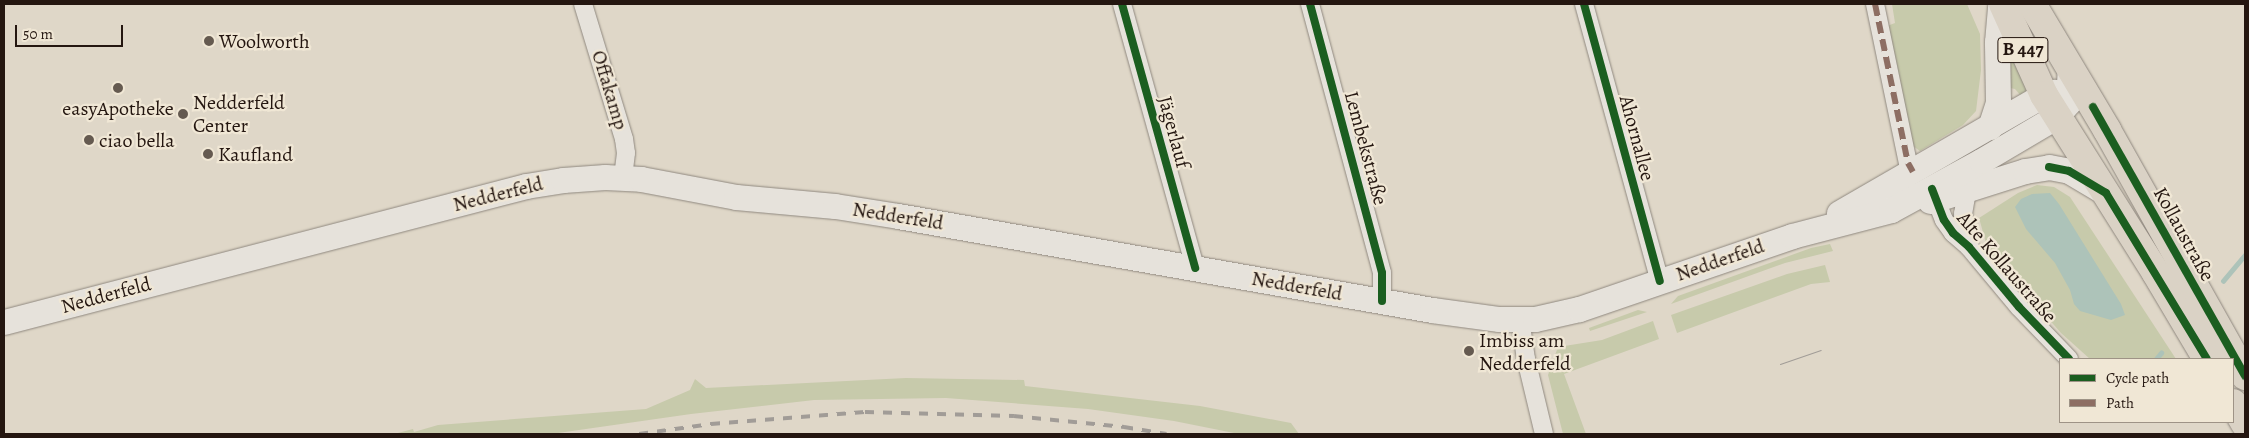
<!DOCTYPE html>
<meta charset="utf-8">
<style>
body{margin:0}
#map{position:relative;width:2249px;height:438px;overflow:hidden;background:#dfd7c8;font-family:Alegreya,serif}
div>[style]{position:absolute}
.green>*{inset:0;background:#c7caab}
.water>*{inset:0;background:#adc3b9}
.stream>*{height:4.5px;margin:-2.25px;padding:0 2.25px;transform-origin:2.25px;border-radius:2.25px;background:#adc3b9}
.roads{filter:drop-shadow(0 0 1px #8f887f) drop-shadow(0 0 1px #8f887f)}
.street>*{height:18px;margin:-9px;padding:0 9px;transform-origin:9px;border-radius:9px;background:#e6e2db}
.secondary>*{height:25px;margin:-12.5px;padding:0 12.5px;transform-origin:12.5px;border-radius:12.5px;background:#e6e2db}
.primary>*{height:28px;margin:-14px;padding:0 14px;transform-origin:14px;border-radius:14px;background:#dad2c5}
.tram>*{height:1px;margin:-0.5px;padding:0 0.5px;transform-origin:0.5px;border-radius:0.5px;background:#a19c97}
.rail>*{height:4px;margin-top:-2px;transform-origin:0;background:repeating-linear-gradient(90deg,#a19c97 0 9px,transparent 0 18px)}
.quiet>*{height:6px;margin-top:-3px;transform-origin:0;background:repeating-linear-gradient(90deg,#8d6e63 0 12px,transparent 0 18px)}
.cycleway>*{height:8px;margin:-4px;padding:0 4px;transform-origin:4px;border-radius:4px;background:#1b5e20}
.dots>*{width:14px;height:14px;translate:-50% -50%;box-sizing:border-box;border:2px solid #f0e7d5;border-radius:50%}
span{translate:-50% -50%;white-space:nowrap;text-align:center;line-height:1.15;-webkit-text-stroke:4.5px #f0e7d5;paint-order:stroke}
.shield-label span{padding:1px 4px;background:#f0e7d5;border:1px solid;border-radius:4px;-webkit-text-stroke-width:0}
.shield-label{font-size:19px;color:#241610;font-weight:700}
.poi-label{font-size:20px;color:#241610}
.left{translate:0 -50%;text-align:left}
.street-label{font-size:20px;color:#241610}
.frame{position:absolute;inset:0;border:5px solid #241610;pointer-events:none}
.legend{position:absolute;left:2059px;top:358px;width:175px;height:65px;box-sizing:border-box;background:#f0e7d5;border:1px solid #9e9386;margin:0;padding:6px 9px;list-style:none;font-size:15px;color:#241610}
.legend li{display:flex;align-items:center;gap:10px;height:25px}
.legend b{width:25px;border:1px solid #9e9386}
.scale{position:absolute;left:15px;top:25px;width:108px;height:22px;box-sizing:border-box;border:2px solid #241610;border-top:0;padding-left:6px;font-size:15px;line-height:18px;white-space:nowrap;color:#241610;-webkit-text-stroke:4px #f0e7d5;paint-order:stroke}
</style>
<div id="map">
<div class="green">
<div style="clip-path:polygon(1892px 4px,1967px 4px,1980px 34px,1981px 70px,1976px 111px,1963px 125px,1920px 151px,1913px 146px,1887px 26px,1895px 23px)"></div>
<div style="clip-path:polygon(2005px 40px,2031px 92px,2022px 97px,2015px 89px,2005px 87px)"></div>
<div style="clip-path:polygon(2037px 185px,2054px 187px,2070px 197px,2176px 359px,2090px 359px,2061px 333px,1988px 250px,1979px 218px,2018px 193px)"></div>
<div style="clip-path:polygon(1830px 244px,1833px 251px,1785px 263px,1671px 304px,1678px 296px,1811px 248px)"></div>
<div style="clip-path:polygon(1825px 265px,1830px 282px,1811px 284px,1677px 333px,1671px 315px,1787px 274px)"></div>
<div style="clip-path:polygon(1638px 310px,1647px 312px,1590px 331px,1589px 328px)"></div>
<div style="clip-path:polygon(1653px 321px,1659px 339px,1564px 374px,1586px 434px,1563px 434px,1548px 375px,1558px 347px,1602px 340px)"></div>
<div style="clip-path:polygon(906px 378px,1024px 380px,1025px 386px,1200px 406px,1291px 423px,1299px 434px,1239px 434px,1174px 421px,1088px 409px,946px 398px,814px 400px,691px 414px,551px 434px,394px 434px,413px 429px,414px 432px,438px 425px,646px 409px,690px 390px,695px 379px,706px 388px)"></div>
</div>
<div class="water">
<div style="clip-path:polygon(2050px 193px,2059px 204px,2121px 304px,2125px 315px,2111px 320px,2080px 311px,2074px 304px,2070px 290px,2055px 263px,2026px 229px,2015px 207px,2021px 199px,2032px 194px)"></div>
</div>
<div class="stream">
<div style="left:2223px;top:281px;width:34px;rotate:-50deg"></div>
<div style="left:2156px;top:359px;width:8px;rotate:-50deg"></div>
</div>
<div class="roads">
<div class="street">
<div style="left:583px;top:4px;width:141px;rotate:73.1deg"></div>
<div style="left:624px;top:139px;width:14px;rotate:82deg"></div>
<div style="left:626px;top:153px;width:24px;rotate:97deg"></div>
<div style="left:1122px;top:4px;width:274px;rotate:74.5deg"></div>
<div style="left:1310px;top:4px;width:278px;rotate:75deg"></div>
<div style="left:1382px;top:273px;width:28px;rotate:90deg"></div>
<div style="left:1584px;top:4px;width:287px;rotate:74.7deg"></div>
<div style="left:1875px;top:4px;width:162px;rotate:78.3deg"></div>
<div style="left:1908px;top:163px;width:10px;rotate:61deg"></div>
<div style="left:1932px;top:189px;width:33px;rotate:69deg"></div>
<div style="left:1944px;top:220px;width:16px;rotate:55deg"></div>
<div style="left:1953px;top:233px;width:21px;rotate:41deg"></div>
<div style="left:1969px;top:247px;width:78px;rotate:50.2deg"></div>
<div style="left:2019px;top:307px;width:72px;rotate:46.1deg"></div>
<div style="left:1969px;top:247px;width:34px;rotate:-100deg"></div>
<div style="left:1963px;top:214px;width:34px;rotate:-80deg"></div>
<div style="left:1520px;top:319px;width:40px;rotate:81.5deg"></div>
<div style="left:1526px;top:359px;width:77px;rotate:76.5deg"></div>
</div>
<div class="secondary">
<div style="left:1990px;top:127px;width:26px;rotate:-72deg"></div>
<div style="left:1998px;top:102px;width:60px;rotate:-91deg"></div>
<div style="left:1997px;top:42px;width:38px;rotate:-85deg"></div>
<div style="left:1930px;top:201px;width:100px;rotate:-17.5deg"></div>
<div style="left:2025px;top:171px;width:24px;rotate:-9deg"></div>
<div style="left:2049px;top:167px;width:20px;rotate:11deg"></div>
<div style="left:2069px;top:171px;width:43px;rotate:30.7deg"></div>
<div style="left:1839px;top:213px;width:226px;rotate:-30deg"></div>
<div style="left:2035px;top:100px;width:21px;rotate:-23deg"></div>
<div style="left:2054px;top:92px;width:10px;rotate:6deg"></div>
<div style="left:4px;top:322px;width:539px;rotate:-14.6deg"></div>
<div style="left:526px;top:186px;width:37px;rotate:-9deg"></div>
<div style="left:563px;top:180px;width:42px;rotate:-4.1deg"></div>
<div style="left:605px;top:177px;width:36px;rotate:3deg"></div>
<div style="left:641px;top:179px;width:97px;rotate:10.7deg"></div>
<div style="left:736px;top:197px;width:99px;rotate:5.2deg"></div>
<div style="left:835px;top:206px;width:64px;rotate:9deg"></div>
<div style="left:898px;top:216px;width:542px;rotate:9.98deg"></div>
<div style="left:1432px;top:310px;width:68px;rotate:7.7deg"></div>
<div style="left:1499px;top:319px;width:36px"></div>
<div style="left:1535px;top:319px;width:45px;rotate:-12.8deg"></div>
<div style="left:1579px;top:309px;width:225px;rotate:-18.9deg"></div>
<div style="left:1792px;top:236px;width:102px;rotate:-14.7deg"></div>
<div style="left:1891px;top:210px;width:102px;rotate:-28.6deg"></div>
<div style="left:1981px;top:161px;width:88px;rotate:-30.6deg"></div>
<div style="left:2057px;top:116px;width:17px;rotate:-50deg"></div>
<div style="left:2068px;top:103px;width:35px;rotate:-87deg"></div>
</div>
<div class="primary">
<div style="left:2003px;top:4px;width:100px;rotate:65.7deg"></div>
<div style="left:2044px;top:95px;width:210px;rotate:57.8deg"></div>
<div style="left:2156px;top:273px;width:100px;rotate:59.3deg"></div>
<div style="left:2032px;top:4px;width:147px;rotate:59.2deg"></div>
<div style="left:2107px;top:130px;width:282px;rotate:60.7deg"></div>
<div style="left:2233px;top:403px;width:24px;rotate:60deg"></div>
</div>
</div>
<div class="tram">
<div style="left:1780px;top:364px;width:43px;rotate:-18.9deg"></div>
</div>
<div class="rail">
<div style="left:639px;top:434px;width:73px;rotate:-7.9deg"></div>
<div style="left:711px;top:424px;width:154px;rotate:-4.5deg"></div>
<div style="left:865px;top:412px;width:149px;rotate:1.5deg"></div>
<div style="left:1014px;top:416px;width:111px;rotate:5.7deg"></div>
<div style="left:1124px;top:427px;width:43px;rotate:9.5deg"></div>
</div>
<div class="quiet">
<div style="left:1875px;top:4px;width:162px;rotate:78.3deg"></div>
<div style="left:1908px;top:163px;width:10px;rotate:61deg"></div>
</div>
<div class="cycleway">
<div style="left:1122px;top:4px;width:274px;rotate:74.5deg"></div>
<div style="left:1310px;top:4px;width:278px;rotate:75deg"></div>
<div style="left:1382px;top:273px;width:28px;rotate:90deg"></div>
<div style="left:1584px;top:4px;width:287px;rotate:74.7deg"></div>
<div style="left:2093px;top:107px;width:309px;rotate:60.5deg"></div>
<div style="left:2049px;top:167px;width:20px;rotate:11deg"></div>
<div style="left:2069px;top:171px;width:43px;rotate:30.7deg"></div>
<div style="left:2106px;top:193px;width:194px;rotate:58.7deg"></div>
<div style="left:1932px;top:189px;width:33px;rotate:69deg"></div>
<div style="left:1944px;top:220px;width:16px;rotate:55deg"></div>
<div style="left:1953px;top:233px;width:21px;rotate:41deg"></div>
<div style="left:1969px;top:247px;width:78px;rotate:50.2deg"></div>
<div style="left:2019px;top:307px;width:72px;rotate:46.1deg"></div>
</div>
<div class="dots">
<div style="left:209px;top:41px;background:#655a50"></div>
<div style="left:118px;top:88px;background:#655a50"></div>
<div style="left:183px;top:114px;background:#655a50"></div>
<div style="left:89px;top:140px;background:#655a50"></div>
<div style="left:208px;top:154px;background:#655a50"></div>
<div style="left:1469px;top:351px;background:#655a50"></div>
</div>
<div class="shield-label">
<span style="left:2023px;top:50px">B 447</span>
</div>
<div class="poi-label">
<span class="left" style="left:219px;top:41px">Woolworth</span>
<span class="left" style="left:193px;top:114px">Nedderfeld<br>Center</span>
<span style="left:118px;top:108px">easyApotheke</span>
<span class="left" style="left:99px;top:140px">ciao bella</span>
<span class="left" style="left:218px;top:154px">Kaufland</span>
<span class="left" style="left:1479px;top:352px">Imbiss am<br>Nedderfeld</span>
</div>
<div class="street-label">
<span style="left:610px;top:90px;rotate:73deg">Offakamp</span>
<span style="left:1174px;top:132px;rotate:75deg">Jägerlauf</span>
<span style="left:1637px;top:138px;rotate:75deg">Ahornallee</span>
<span style="left:1366px;top:148px;rotate:75deg">Lembekstraße</span>
<span style="left:498px;top:194px;rotate:-14deg">Nedderfeld</span>
<span style="left:898px;top:216px;rotate:9deg">Nedderfeld</span>
<span style="left:2184px;top:234px;rotate:61deg">Kollaustraße</span>
<span style="left:1720px;top:260px;rotate:-19deg">Nedderfeld</span>
<span style="left:2007px;top:267px;rotate:49deg">Alte Kollaustraße</span>
<span style="left:1297px;top:286px;rotate:10deg">Nedderfeld</span>
<span style="left:106px;top:295px;rotate:-15deg">Nedderfeld</span>
</div>
<div class="frame"></div>
<ul class="legend">
<li><b style="height:6px;background:#1b5e20"></b>Cycle path</li>
<li><b style="height:6px;background:#8d6e63"></b>Path</li>
</ul>
<div class="scale">50 m</div>
</div>
